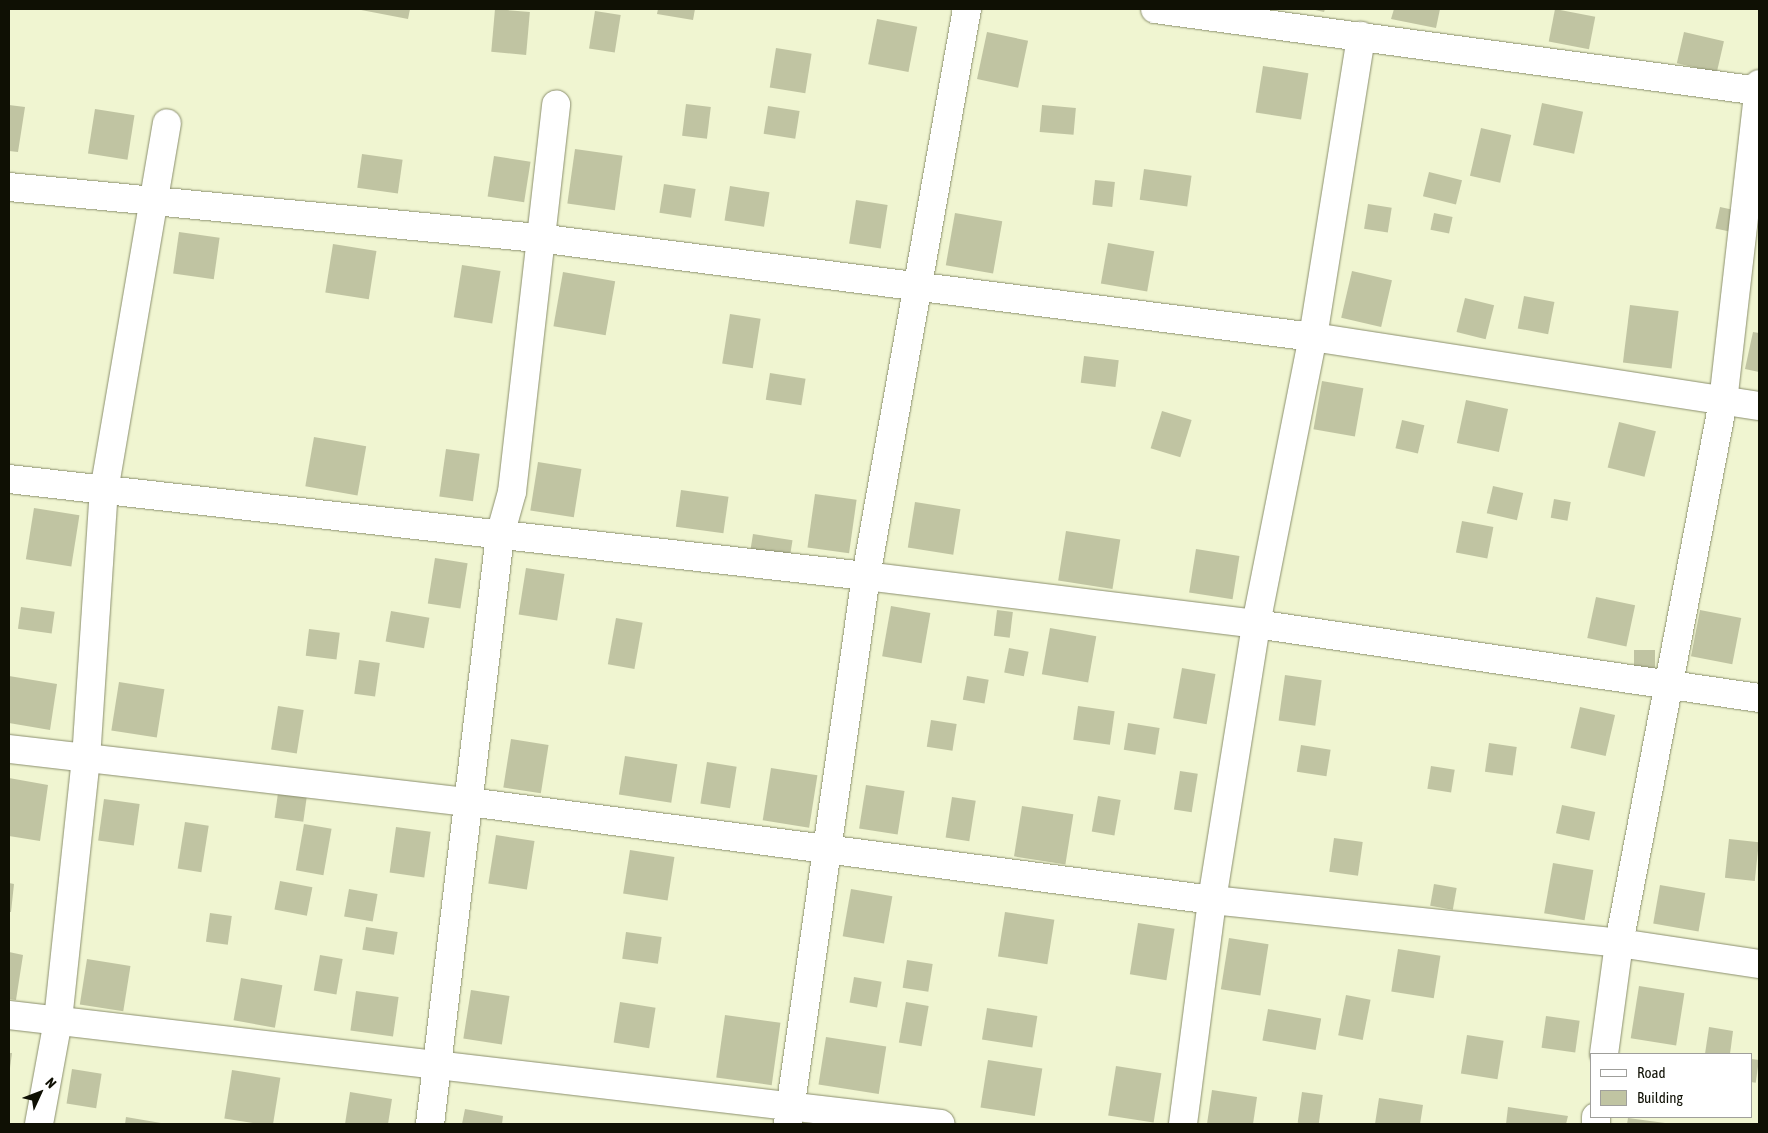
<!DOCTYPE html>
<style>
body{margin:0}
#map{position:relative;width:1768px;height:1133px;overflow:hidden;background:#f0f5d1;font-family:"Asap Condensed",sans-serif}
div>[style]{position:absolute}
.building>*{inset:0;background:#c0c4a2;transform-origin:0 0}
.roads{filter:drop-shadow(0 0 1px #8b8f6e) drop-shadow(0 0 1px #8b8f6e)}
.street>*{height:28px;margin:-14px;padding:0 14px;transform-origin:14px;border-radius:14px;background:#fff}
span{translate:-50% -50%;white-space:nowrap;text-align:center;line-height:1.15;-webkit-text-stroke:4px #fff;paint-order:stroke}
.frame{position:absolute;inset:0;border:10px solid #0f1004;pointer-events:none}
.legend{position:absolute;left:1590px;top:1053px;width:162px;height:65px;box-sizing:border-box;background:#fff;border:1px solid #9f9f9b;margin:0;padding:6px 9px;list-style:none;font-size:15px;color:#0f1004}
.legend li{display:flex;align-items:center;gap:10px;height:25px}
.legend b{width:25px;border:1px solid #9f9f9b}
.north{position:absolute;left:15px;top:1068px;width:50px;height:50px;-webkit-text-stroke:4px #fff;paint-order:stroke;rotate:47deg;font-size:14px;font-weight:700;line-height:20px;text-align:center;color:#0f1004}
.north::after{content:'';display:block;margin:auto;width:18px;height:22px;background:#0f1004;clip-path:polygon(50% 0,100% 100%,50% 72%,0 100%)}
</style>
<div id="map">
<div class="building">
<div style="clip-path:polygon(356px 9px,410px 9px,408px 19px)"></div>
<div style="left:495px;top:9px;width:35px;height:43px;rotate:5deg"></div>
<div style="clip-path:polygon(658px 9px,695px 9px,693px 20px,657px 14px)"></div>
<div style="clip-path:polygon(1311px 9px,1325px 9px,1324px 12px)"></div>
<div style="clip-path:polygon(1394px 9px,1440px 9px,1436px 28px,1391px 19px)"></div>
<div style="left:1555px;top:9px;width:41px;height:33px;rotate:11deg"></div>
<div style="left:595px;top:11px;width:26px;height:38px;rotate:9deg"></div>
<div style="left:877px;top:19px;width:41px;height:46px;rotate:11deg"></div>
<div style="left:987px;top:32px;width:42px;height:48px;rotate:12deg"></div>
<div style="left:1684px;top:32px;width:41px;height:32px;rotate:13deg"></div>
<div style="left:776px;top:48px;width:36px;height:40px;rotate:9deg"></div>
<div style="left:1263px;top:66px;width:46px;height:47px;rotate:9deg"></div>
<div style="left:1542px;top:103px;width:42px;height:43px;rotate:12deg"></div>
<div style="left:686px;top:104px;width:25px;height:32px;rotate:7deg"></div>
<div style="clip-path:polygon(9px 105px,25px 107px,18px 152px,9px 151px)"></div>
<div style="left:1042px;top:105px;width:34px;height:27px;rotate:5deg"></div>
<div style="left:768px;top:106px;width:32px;height:28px;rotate:9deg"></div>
<div style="left:95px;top:109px;width:40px;height:45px;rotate:9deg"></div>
<div style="left:1481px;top:128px;width:31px;height:49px;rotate:13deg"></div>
<div style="left:575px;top:149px;width:48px;height:55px;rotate:8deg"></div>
<div style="left:362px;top:154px;width:41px;height:34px;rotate:8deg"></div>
<div style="left:494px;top:156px;width:37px;height:41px;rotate:9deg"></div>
<div style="left:1144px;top:169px;width:48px;height:31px;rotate:8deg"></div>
<div style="left:1429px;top:172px;width:34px;height:25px;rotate:14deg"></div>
<div style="left:1095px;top:180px;width:20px;height:25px;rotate:6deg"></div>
<div style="left:664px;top:184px;width:32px;height:29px;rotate:9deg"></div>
<div style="left:730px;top:186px;width:40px;height:35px;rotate:9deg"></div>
<div style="left:856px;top:200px;width:32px;height:44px;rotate:9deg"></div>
<div style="left:1368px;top:204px;width:24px;height:25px;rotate:9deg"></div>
<div style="left:1720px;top:207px;width:19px;height:22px;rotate:12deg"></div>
<div style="left:955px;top:213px;width:48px;height:53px;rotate:10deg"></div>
<div style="left:1434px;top:213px;width:19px;height:17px;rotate:12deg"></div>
<div style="left:179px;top:232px;width:41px;height:42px;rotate:8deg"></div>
<div style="left:1108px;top:243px;width:47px;height:41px;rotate:10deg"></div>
<div style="left:333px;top:244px;width:44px;height:49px;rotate:9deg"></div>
<div style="left:462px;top:265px;width:39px;height:53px;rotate:9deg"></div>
<div style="left:1352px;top:271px;width:41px;height:48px;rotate:13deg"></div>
<div style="left:563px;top:272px;width:53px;height:55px;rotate:10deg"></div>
<div style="left:1524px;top:296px;width:31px;height:33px;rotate:11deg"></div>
<div style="left:1465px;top:298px;width:30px;height:35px;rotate:14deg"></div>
<div style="left:1630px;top:305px;width:49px;height:58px;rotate:7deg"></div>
<div style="left:730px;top:314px;width:31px;height:50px;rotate:9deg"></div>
<div style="clip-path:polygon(1753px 332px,1759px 333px,1759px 372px,1745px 369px)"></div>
<div style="left:1084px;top:356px;width:35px;height:27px;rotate:7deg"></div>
<div style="left:770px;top:373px;width:36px;height:27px;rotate:9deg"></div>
<div style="left:1322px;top:381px;width:42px;height:49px;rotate:10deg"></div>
<div style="left:1466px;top:400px;width:43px;height:44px;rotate:12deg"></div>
<div style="left:1162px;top:411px;width:31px;height:39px;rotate:17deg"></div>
<div style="left:1402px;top:420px;width:23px;height:29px;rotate:13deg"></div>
<div style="left:1619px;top:422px;width:38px;height:47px;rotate:14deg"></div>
<div style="left:314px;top:437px;width:53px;height:50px;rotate:10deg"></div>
<div style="left:446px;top:449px;width:34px;height:48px;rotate:8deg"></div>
<div style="left:538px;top:462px;width:44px;height:49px;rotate:9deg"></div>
<div style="left:1493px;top:486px;width:31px;height:28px;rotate:13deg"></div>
<div style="left:681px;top:490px;width:48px;height:37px;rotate:8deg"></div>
<div style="left:815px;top:494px;width:42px;height:54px;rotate:8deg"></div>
<div style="left:1554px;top:499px;width:17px;height:19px;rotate:10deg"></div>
<div style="left:915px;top:502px;width:46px;height:46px;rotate:9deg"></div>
<div style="left:34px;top:508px;width:46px;height:52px;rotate:9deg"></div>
<div style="left:1462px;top:521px;width:32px;height:32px;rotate:11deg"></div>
<div style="left:1066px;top:531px;width:55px;height:50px;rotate:9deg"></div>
<div style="left:753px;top:534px;width:40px;height:16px;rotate:9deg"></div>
<div style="left:1196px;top:549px;width:44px;height:44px;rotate:9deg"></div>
<div style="left:435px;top:558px;width:33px;height:46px;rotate:9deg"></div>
<div style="left:526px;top:568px;width:39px;height:47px;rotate:9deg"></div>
<div style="left:1596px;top:597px;width:40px;height:42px;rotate:12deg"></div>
<div style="left:891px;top:606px;width:40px;height:51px;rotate:10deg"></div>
<div style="left:21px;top:607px;width:34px;height:22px;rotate:8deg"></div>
<div style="left:997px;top:610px;width:16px;height:26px;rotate:7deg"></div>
<div style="left:1700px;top:610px;width:42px;height:47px;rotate:11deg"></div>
<div style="left:391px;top:611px;width:39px;height:31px;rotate:10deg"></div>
<div style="left:616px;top:618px;width:27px;height:47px;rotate:10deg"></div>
<div style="left:1050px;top:628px;width:47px;height:47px;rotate:10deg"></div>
<div style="left:309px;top:629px;width:31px;height:27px;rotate:7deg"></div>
<div style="left:1009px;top:648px;width:20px;height:25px;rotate:11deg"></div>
<div style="left:1634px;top:650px;width:21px;height:21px"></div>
<div style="left:359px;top:660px;width:21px;height:34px;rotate:8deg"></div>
<div style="left:1182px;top:668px;width:34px;height:51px;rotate:10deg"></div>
<div style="left:1285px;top:675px;width:37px;height:46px;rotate:8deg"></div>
<div style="clip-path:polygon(9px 676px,57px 684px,50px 730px,9px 723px)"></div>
<div style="left:967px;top:676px;width:22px;height:24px;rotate:10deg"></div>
<div style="left:119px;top:682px;width:46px;height:49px;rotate:9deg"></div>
<div style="left:278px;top:706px;width:26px;height:44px;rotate:9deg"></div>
<div style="left:1078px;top:706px;width:37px;height:34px;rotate:8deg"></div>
<div style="left:1580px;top:707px;width:36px;height:42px;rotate:13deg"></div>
<div style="left:931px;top:720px;width:26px;height:27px;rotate:9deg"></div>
<div style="left:1128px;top:723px;width:32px;height:27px;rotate:9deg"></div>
<div style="left:511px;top:739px;width:38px;height:49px;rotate:9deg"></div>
<div style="left:1489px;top:743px;width:28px;height:29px;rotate:8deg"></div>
<div style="left:1301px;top:745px;width:30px;height:27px;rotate:9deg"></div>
<div style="left:625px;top:756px;width:53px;height:39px;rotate:9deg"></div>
<div style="left:707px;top:762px;width:30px;height:42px;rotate:9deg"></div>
<div style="left:1431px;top:766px;width:24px;height:23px;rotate:9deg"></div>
<div style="left:771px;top:768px;width:47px;height:53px;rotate:9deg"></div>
<div style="left:1180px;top:771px;width:18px;height:39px;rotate:9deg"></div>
<div style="clip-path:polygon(9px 778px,48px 785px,40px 841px,9px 836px)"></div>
<div style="left:866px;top:785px;width:39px;height:44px;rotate:9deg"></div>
<div style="left:279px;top:786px;width:29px;height:32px;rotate:8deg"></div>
<div style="left:1098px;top:796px;width:23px;height:36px;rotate:10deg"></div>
<div style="left:952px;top:797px;width:24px;height:41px;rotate:9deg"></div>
<div style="left:104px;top:799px;width:36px;height:42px;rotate:8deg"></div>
<div style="left:1562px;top:805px;width:34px;height:29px;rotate:12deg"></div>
<div style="left:1022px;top:806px;width:52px;height:51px;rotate:9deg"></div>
<div style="left:185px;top:822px;width:24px;height:47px;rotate:9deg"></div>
<div style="left:304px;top:824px;width:28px;height:47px;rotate:10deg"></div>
<div style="left:396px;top:827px;width:35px;height:46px;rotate:8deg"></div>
<div style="left:496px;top:835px;width:39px;height:49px;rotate:9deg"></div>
<div style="left:1334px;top:838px;width:29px;height:34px;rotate:8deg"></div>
<div style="left:1729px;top:839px;width:30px;height:39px;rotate:6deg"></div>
<div style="left:630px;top:850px;width:45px;height:44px;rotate:9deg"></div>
<div style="left:1553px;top:863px;width:41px;height:51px;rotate:10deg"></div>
<div style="left:280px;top:881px;width:33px;height:29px;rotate:11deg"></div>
<div style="clip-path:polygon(9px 883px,14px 884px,11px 912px,9px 912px)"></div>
<div style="left:1434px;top:884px;width:23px;height:22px;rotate:10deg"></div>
<div style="left:1660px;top:885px;width:46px;height:39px;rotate:10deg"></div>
<div style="left:349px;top:889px;width:29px;height:28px;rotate:10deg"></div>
<div style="left:851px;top:889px;width:42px;height:48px;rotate:10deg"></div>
<div style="left:1005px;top:912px;width:50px;height:45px;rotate:9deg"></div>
<div style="left:210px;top:913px;width:22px;height:29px;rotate:8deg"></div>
<div style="left:1138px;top:923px;width:37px;height:52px;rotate:9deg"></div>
<div style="left:366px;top:927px;width:32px;height:23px;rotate:9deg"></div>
<div style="left:626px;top:932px;width:36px;height:27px;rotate:8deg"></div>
<div style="left:1229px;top:938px;width:40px;height:52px;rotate:9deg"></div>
<div style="left:1398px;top:949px;width:43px;height:43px;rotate:9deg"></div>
<div style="clip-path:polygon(9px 952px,23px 955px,16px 1000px,9px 999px)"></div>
<div style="left:320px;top:955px;width:23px;height:36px;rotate:10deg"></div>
<div style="left:87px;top:959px;width:44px;height:46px;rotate:9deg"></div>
<div style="left:907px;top:960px;width:26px;height:28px;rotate:9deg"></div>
<div style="left:854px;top:977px;width:28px;height:26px;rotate:10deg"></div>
<div style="left:241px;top:978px;width:42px;height:43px;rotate:10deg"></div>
<div style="left:1639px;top:986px;width:46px;height:53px;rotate:9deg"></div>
<div style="left:471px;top:990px;width:39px;height:49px;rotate:9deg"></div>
<div style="left:356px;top:991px;width:43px;height:40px;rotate:8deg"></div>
<div style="left:1346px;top:995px;width:25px;height:41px;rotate:11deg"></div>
<div style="left:620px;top:1002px;width:36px;height:41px;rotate:9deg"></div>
<div style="left:906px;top:1002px;width:23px;height:41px;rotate:10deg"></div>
<div style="left:987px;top:1008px;width:51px;height:32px;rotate:9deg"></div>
<div style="left:1268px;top:1009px;width:54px;height:32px;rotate:10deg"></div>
<div style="left:725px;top:1015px;width:56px;height:63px;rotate:8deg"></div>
<div style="left:1546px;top:1016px;width:34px;height:32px;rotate:8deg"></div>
<div style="clip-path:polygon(1709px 1027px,1733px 1031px,1730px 1054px,1705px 1054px)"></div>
<div style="left:1467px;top:1035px;width:37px;height:39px;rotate:9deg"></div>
<div style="left:826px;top:1037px;width:61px;height:48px;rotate:9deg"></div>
<div style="clip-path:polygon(9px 1053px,12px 1053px,10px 1068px,9px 1068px)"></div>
<div style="left:1752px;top:1059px;width:7px;height:23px;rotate:8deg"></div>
<div style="left:988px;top:1060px;width:55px;height:48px;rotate:9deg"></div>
<div style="left:1116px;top:1066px;width:46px;height:50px;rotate:9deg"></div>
<div style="left:72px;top:1069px;width:30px;height:35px;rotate:9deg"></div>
<div style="left:232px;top:1070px;width:49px;height:49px;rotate:9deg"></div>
<div style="clip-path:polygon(1212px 1090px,1257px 1097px,1253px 1124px,1207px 1124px)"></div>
<div style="clip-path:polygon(350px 1092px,392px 1099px,388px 1124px,345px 1124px)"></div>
<div style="left:1302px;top:1092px;width:21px;height:31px;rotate:8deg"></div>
<div style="clip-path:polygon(1379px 1098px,1423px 1105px,1420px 1124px,1375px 1124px)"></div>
<div style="clip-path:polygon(1508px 1107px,1568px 1116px,1566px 1124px,1506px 1124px)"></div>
<div style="clip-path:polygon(465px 1109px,503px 1116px,502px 1124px,462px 1124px)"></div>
<div style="clip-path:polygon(126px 1117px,161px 1123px,161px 1124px,125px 1124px)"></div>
<div style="clip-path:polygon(1628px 1118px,1665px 1123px,1665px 1124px,1627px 1124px)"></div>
</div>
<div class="roads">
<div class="street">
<div style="left:1155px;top:9px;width:610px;rotate:7.73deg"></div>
<div style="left:9px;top:187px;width:531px;rotate:5.51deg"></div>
<div style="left:538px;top:238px;width:781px;rotate:7.28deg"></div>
<div style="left:1313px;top:337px;width:451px;rotate:8.8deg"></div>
<div style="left:9px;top:479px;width:862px;rotate:6.46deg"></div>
<div style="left:866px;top:576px;width:393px;rotate:7deg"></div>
<div style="left:1256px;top:624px;width:508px;rotate:8.37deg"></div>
<div style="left:9px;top:749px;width:463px;rotate:6.6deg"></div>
<div style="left:469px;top:802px;width:749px;rotate:7.51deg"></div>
<div style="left:1212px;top:900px;width:409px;rotate:6deg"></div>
<div style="left:1619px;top:943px;width:142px;rotate:8.5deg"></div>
<div style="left:9px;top:1015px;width:938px;rotate:6.67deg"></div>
<div style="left:1604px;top:1054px;width:112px;rotate:-82.3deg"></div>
<div style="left:1619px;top:943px;width:551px;rotate:-79.12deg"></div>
<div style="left:1723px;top:402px;width:320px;rotate:-83.5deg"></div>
<div style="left:39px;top:1124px;width:106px;rotate:-79.6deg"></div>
<div style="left:58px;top:1020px;width:262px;rotate:-83.9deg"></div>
<div style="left:86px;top:759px;width:269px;rotate:-86.2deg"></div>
<div style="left:104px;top:491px;width:373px;rotate:-80.3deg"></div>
<div style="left:430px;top:1124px;width:593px;rotate:-83.22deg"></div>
<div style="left:500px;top:535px;width:45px;rotate:-74.4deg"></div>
<div style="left:512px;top:492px;width:390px;rotate:-83.5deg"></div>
<div style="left:788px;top:1124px;width:554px;rotate:-81.9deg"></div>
<div style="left:866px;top:576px;width:576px;rotate:-79.9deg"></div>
<div style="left:1183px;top:1124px;width:226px;rotate:-82.6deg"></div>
<div style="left:1212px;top:900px;width:279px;rotate:-80.9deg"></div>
<div style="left:1256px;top:624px;width:293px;rotate:-78.8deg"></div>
<div style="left:1313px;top:337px;width:305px;rotate:-80.9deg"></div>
<div style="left:1596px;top:1124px;width:7px;rotate:-90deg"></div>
</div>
</div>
<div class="frame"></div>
<ul class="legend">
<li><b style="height:6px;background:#fff"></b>Road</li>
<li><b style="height:14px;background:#c0c4a2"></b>Building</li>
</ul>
<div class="north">N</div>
</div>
